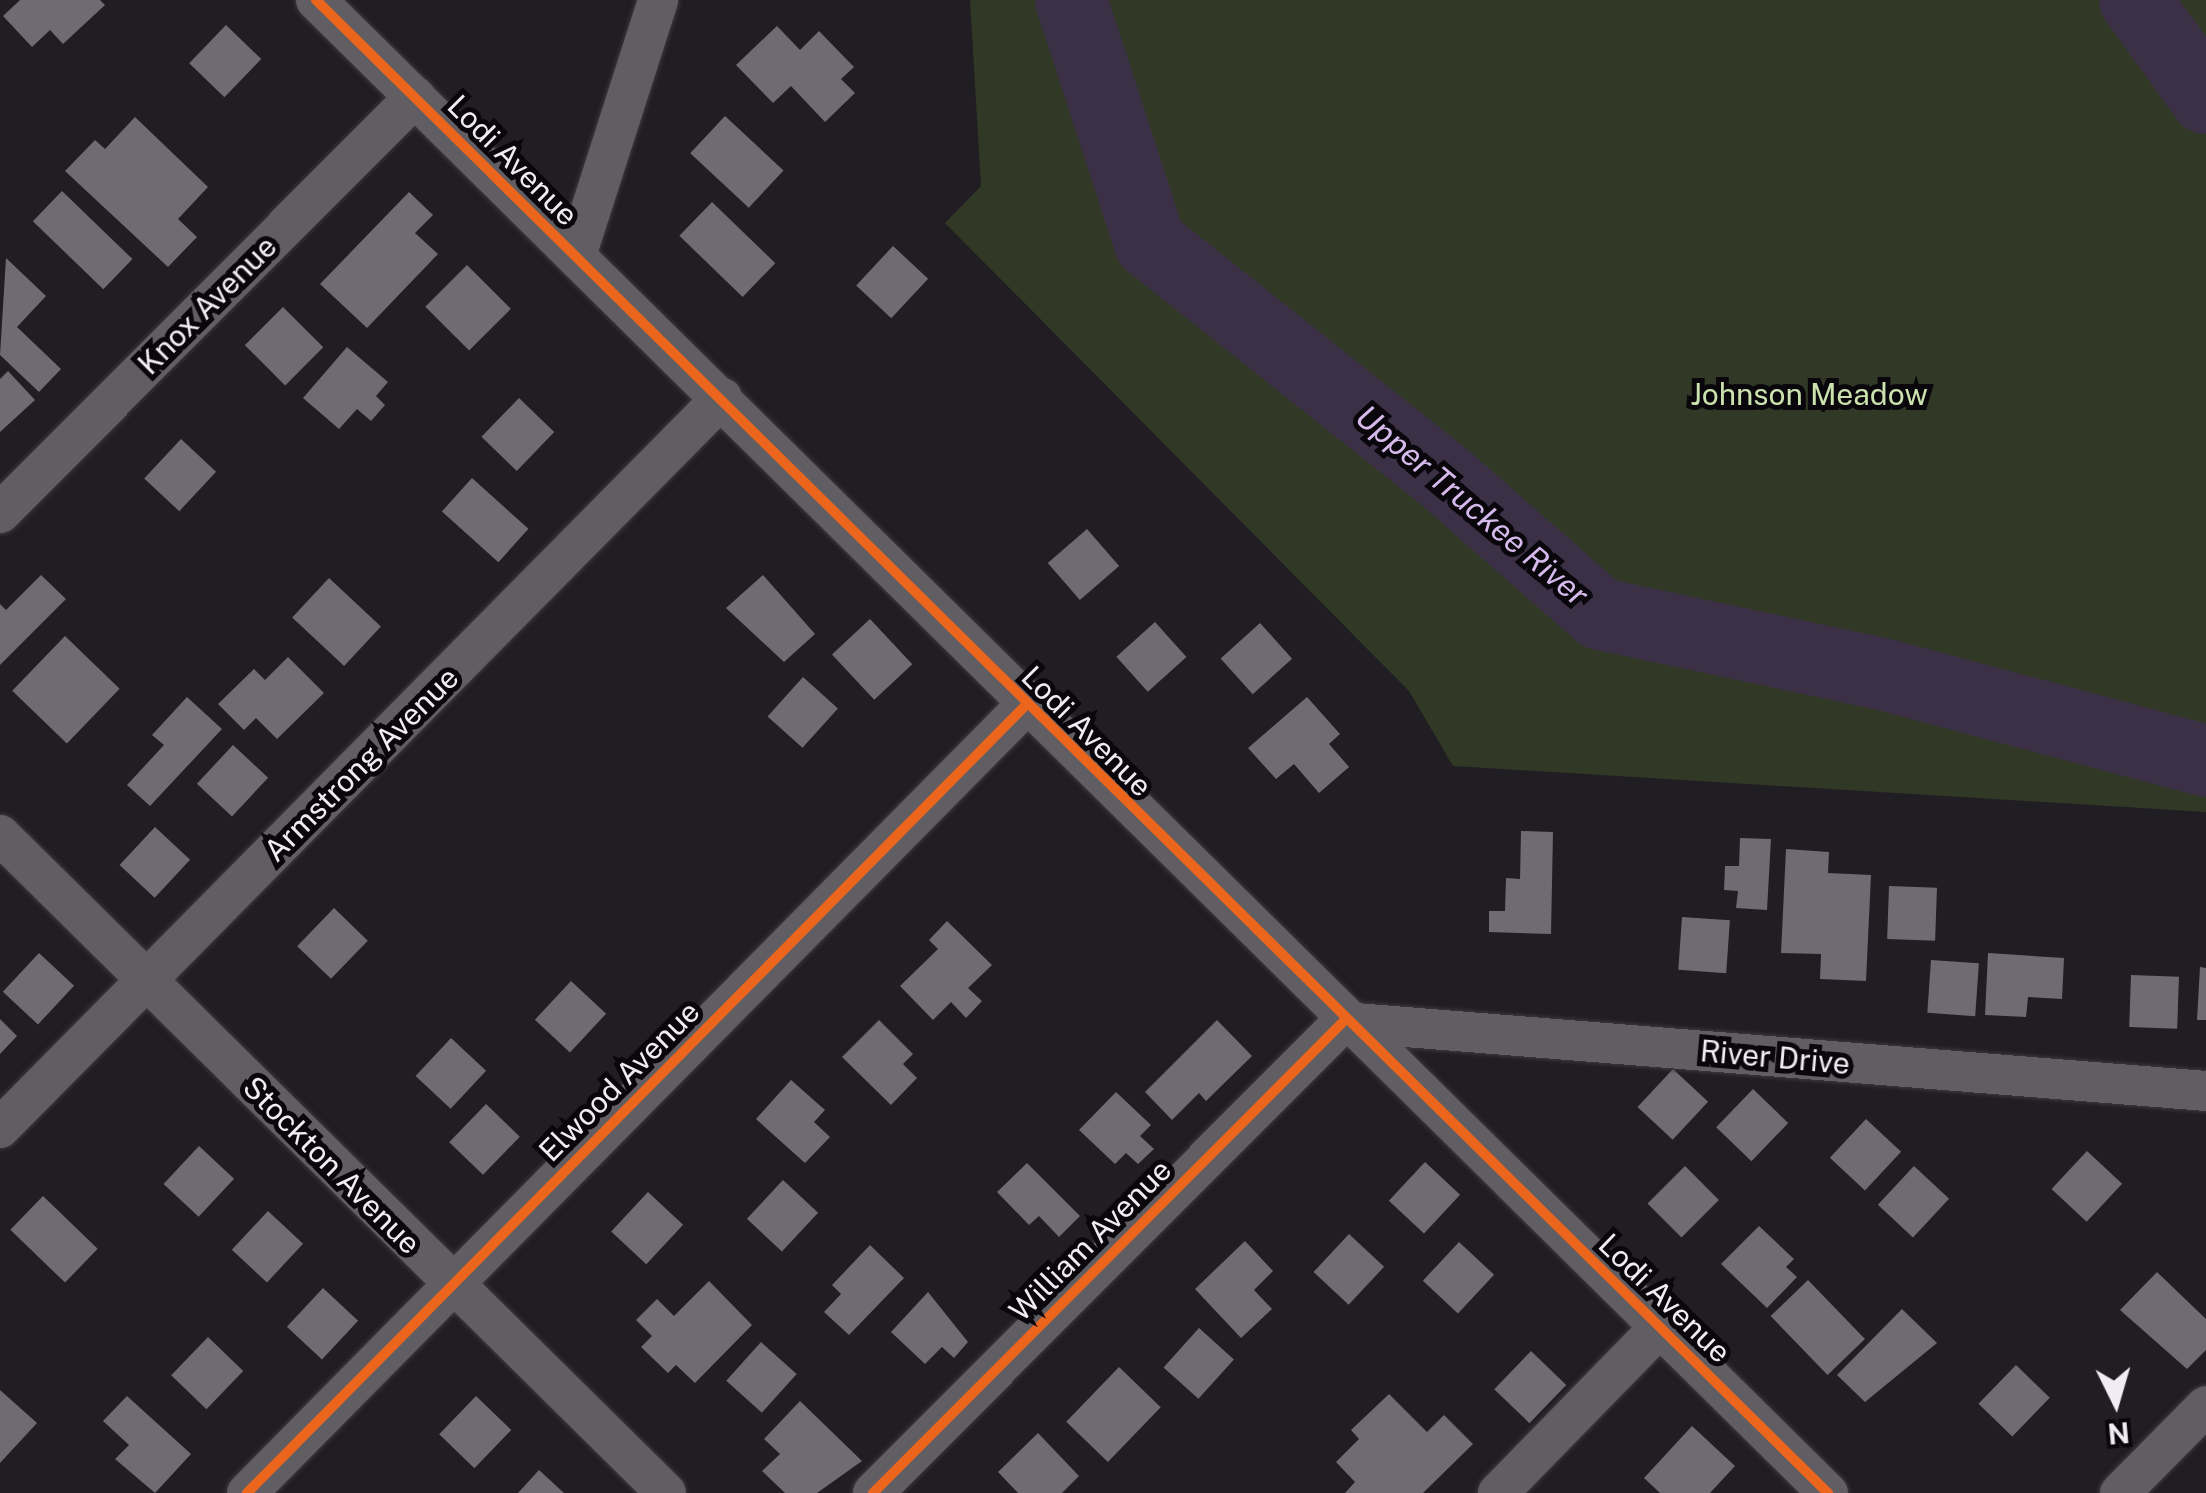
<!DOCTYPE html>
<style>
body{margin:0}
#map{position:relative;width:2206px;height:1493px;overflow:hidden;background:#201d23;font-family:"Public Sans",sans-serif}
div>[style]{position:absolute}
.green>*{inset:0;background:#313926}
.river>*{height:72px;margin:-36px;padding:0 36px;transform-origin:36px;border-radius:36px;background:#3b3046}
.building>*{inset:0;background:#6f6b73;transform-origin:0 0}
.roads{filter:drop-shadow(0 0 2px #3c383e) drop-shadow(0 0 2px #3c383e)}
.minor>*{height:40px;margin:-20px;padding:0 20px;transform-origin:20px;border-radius:20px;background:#605e62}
.cycleway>*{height:10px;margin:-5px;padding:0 5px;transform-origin:5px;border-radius:5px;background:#eb651d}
span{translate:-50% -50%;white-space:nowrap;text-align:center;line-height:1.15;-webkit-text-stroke:10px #09070b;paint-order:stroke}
.street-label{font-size:30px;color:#f0ecf4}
.park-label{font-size:30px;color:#cce2ae}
.water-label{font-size:32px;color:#d5baeb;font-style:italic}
.north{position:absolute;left:2066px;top:1353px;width:100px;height:100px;-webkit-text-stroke:8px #09070b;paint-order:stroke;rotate:175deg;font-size:28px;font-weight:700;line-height:40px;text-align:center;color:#f0ecf4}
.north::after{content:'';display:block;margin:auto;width:35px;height:45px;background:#f0ecf4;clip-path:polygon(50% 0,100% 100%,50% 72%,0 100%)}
</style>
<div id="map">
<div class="green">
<div style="clip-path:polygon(970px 0,2206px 0,2206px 812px,1453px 766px,1409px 691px,945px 223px,981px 186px)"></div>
</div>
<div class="river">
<div style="left:1071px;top:0;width:256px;rotate:72deg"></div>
<div style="left:1150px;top:243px;width:373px;rotate:38.5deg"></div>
<div style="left:1442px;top:475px;width:210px;rotate:41.3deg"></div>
<div style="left:1600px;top:614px;width:292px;rotate:12deg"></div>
<div style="left:1886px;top:675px;width:331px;rotate:15deg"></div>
<div style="left:2135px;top:0;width:121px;rotate:54.1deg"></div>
</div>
<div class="building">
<div style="clip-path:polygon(20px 0,100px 0,105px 5px,63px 44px,50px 30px,32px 47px,3px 16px)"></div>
<div style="left:226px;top:25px;width:49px;height:53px;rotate:44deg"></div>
<div style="clip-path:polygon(777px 26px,800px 50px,819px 31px,854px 67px,841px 79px,855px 93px,825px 122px,791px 86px,773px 103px,736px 65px)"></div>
<div style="left:725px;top:116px;width:80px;height:51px;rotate:43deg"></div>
<div style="clip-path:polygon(135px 117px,208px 187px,178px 219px,197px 237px,168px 267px,65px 171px,95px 140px,105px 149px)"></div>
<div style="left:62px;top:191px;width:98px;height:42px;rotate:44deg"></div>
<div style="clip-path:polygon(409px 192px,433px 215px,415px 233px,438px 254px,367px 328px,320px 284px)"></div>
<div style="left:712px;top:202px;width:88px;height:47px;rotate:44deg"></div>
<div style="left:893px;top:246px;width:48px;height:54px;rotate:43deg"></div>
<div style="clip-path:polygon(6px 258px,46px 296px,17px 327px,61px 369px,39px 392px,0 355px)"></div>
<div style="left:467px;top:265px;width:62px;height:59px;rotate:45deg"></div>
<div style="left:283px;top:307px;width:57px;height:54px;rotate:45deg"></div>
<div style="clip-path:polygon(347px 347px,388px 382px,376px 396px,385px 405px,371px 421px,357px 409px,339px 429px,303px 398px)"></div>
<div style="clip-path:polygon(8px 371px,35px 400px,0 432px,0 379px)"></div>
<div style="left:519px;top:398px;width:49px;height:54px;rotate:44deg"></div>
<div style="left:181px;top:439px;width:48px;height:54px;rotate:43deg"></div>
<div style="left:472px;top:478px;width:76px;height:45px;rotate:42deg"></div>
<div style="left:1087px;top:529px;width:49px;height:52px;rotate:49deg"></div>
<div style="clip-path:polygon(41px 575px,66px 599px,0 665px,0 604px,6px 610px)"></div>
<div style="clip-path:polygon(763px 575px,815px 634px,784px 662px,726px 608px)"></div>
<div style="left:329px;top:578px;width:71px;height:54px;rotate:43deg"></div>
<div style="left:870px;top:619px;width:62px;height:52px;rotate:47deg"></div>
<div style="left:1155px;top:622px;width:47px;height:52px;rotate:48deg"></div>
<div style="left:1260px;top:623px;width:48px;height:53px;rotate:48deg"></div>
<div style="left:65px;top:636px;width:76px;height:76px;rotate:44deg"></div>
<div style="clip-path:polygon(288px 657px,324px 693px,277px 739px,256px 718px,244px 730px,218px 704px,254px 669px,265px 680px)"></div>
<div style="left:803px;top:677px;width:47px;height:53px;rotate:42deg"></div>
<div style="clip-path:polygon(187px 697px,222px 729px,150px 806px,127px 785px,164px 745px,152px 735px)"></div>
<div style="clip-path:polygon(1307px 697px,1340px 734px,1329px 744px,1349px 767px,1319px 793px,1294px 764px,1276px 779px,1248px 748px)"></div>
<div style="left:233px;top:745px;width:48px;height:53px;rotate:43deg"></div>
<div style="left:155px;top:827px;width:48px;height:52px;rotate:43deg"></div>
<div style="clip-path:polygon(1521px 831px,1553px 832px,1551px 934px,1489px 932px,1489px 911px,1505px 911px,1506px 878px,1520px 879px)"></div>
<div style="clip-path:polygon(1740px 838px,1771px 839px,1767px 910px,1736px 908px,1738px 891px,1724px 890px,1725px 866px,1739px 866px)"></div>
<div style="clip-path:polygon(1786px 849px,1829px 852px,1828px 873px,1871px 875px,1866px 981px,1820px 979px,1821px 954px,1781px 953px)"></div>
<div style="left:1889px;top:886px;width:48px;height:53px;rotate:2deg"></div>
<div style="left:334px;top:908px;width:47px;height:53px;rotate:44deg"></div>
<div style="left:1682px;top:917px;width:48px;height:53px;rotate:4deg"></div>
<div style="clip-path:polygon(947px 921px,992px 965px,968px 988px,982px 1001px,966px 1018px,951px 1002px,933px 1020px,900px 986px,938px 949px,929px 940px)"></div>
<div style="left:39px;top:953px;width:48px;height:53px;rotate:43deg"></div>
<div style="clip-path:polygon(1988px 953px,2064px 958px,2062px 999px,2028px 997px,2026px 1017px,1985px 1015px)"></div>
<div style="left:1931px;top:960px;width:48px;height:53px;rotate:4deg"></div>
<div style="clip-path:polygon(2200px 967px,2206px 968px,2206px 1020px,2197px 1020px)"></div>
<div style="left:2131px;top:975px;width:48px;height:52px;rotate:2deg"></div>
<div style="left:571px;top:981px;width:48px;height:53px;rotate:43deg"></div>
<div style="clip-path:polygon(0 1019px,17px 1036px,0 1054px)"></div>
<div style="clip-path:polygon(879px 1020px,913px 1054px,903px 1064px,917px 1078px,891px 1105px,842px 1057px)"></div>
<div style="clip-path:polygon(1217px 1020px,1252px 1056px,1206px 1101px,1199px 1093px,1172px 1120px,1145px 1092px)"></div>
<div style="left:451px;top:1038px;width:48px;height:52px;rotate:43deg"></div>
<div style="left:1673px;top:1069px;width:48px;height:52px;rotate:43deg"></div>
<div style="clip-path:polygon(791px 1080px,825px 1110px,814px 1122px,830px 1137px,805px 1163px,756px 1119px)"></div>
<div style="left:1753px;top:1089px;width:49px;height:53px;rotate:44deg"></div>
<div style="clip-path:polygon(1116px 1092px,1151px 1125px,1140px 1136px,1154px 1149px,1138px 1164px,1126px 1153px,1115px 1164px,1079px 1130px)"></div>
<div style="left:486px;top:1104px;width:47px;height:53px;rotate:44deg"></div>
<div style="left:1866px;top:1119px;width:48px;height:53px;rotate:43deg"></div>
<div style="left:199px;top:1146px;width:48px;height:52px;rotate:43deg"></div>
<div style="left:2087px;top:1151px;width:48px;height:52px;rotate:43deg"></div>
<div style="left:1425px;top:1162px;width:48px;height:53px;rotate:43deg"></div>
<div style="clip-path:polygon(1027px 1163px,1080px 1216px,1059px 1237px,1039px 1216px,1029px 1225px,997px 1192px)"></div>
<div style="left:1685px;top:1166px;width:48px;height:53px;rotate:45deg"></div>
<div style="left:1914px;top:1166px;width:48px;height:53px;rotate:43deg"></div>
<div style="left:783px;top:1180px;width:48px;height:53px;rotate:43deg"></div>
<div style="left:648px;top:1192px;width:48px;height:54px;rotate:43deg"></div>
<div style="left:43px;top:1196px;width:76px;height:47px;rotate:44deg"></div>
<div style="left:268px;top:1211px;width:48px;height:53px;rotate:43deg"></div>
<div style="clip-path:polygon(1759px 1226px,1794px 1259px,1786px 1267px,1797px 1277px,1767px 1308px,1721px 1264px)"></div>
<div style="left:1349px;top:1234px;width:48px;height:52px;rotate:43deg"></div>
<div style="clip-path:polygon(1245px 1241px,1273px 1271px,1254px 1290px,1272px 1309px,1241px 1338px,1195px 1289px)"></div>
<div style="left:1459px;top:1242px;width:48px;height:53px;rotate:43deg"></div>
<div style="clip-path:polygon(870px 1245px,904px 1278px,849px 1335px,824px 1312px,841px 1294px,832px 1285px)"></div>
<div style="clip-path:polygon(2157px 1272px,2206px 1319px,2206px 1350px,2187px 1369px,2120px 1310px)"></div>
<div style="left:1808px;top:1280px;width:82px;height:52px;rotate:46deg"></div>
<div style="clip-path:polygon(709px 1281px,752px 1325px,695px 1383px,676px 1365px,668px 1373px,641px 1347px,652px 1336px,636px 1320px,657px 1299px,674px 1316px)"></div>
<div style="left:323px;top:1288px;width:48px;height:53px;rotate:43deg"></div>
<div style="clip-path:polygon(928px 1292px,968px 1342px,954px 1358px,942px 1347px,925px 1364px,891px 1332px)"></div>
<div style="clip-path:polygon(1902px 1309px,1937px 1343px,1865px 1402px,1837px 1375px)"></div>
<div style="left:1199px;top:1328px;width:47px;height:53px;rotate:42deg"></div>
<div style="left:208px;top:1337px;width:49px;height:53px;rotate:44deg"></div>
<div style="left:761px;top:1342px;width:48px;height:52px;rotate:42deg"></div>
<div style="left:1531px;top:1351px;width:49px;height:53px;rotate:44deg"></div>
<div style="left:2016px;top:1365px;width:47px;height:54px;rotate:44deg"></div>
<div style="left:1119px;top:1367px;width:58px;height:76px;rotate:44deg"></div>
<div style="clip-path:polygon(0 1390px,37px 1423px,0 1463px)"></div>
<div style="clip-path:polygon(1389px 1394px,1427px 1432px,1444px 1415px,1473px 1444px,1423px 1493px,1345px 1493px,1355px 1482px,1336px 1462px,1359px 1439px,1351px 1430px)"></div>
<div style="clip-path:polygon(127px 1396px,191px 1454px,155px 1493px,115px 1459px,129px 1445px,103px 1421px)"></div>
<div style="left:476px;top:1396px;width:49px;height:53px;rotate:44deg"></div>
<div style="clip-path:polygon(800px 1401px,862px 1461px,817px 1493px,785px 1493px,762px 1471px,780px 1454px,764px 1439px)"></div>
<div style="clip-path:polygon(1692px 1426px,1735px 1466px,1710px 1493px,1660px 1493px,1644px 1478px)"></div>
<div style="clip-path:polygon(1038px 1433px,1079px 1476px,1062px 1493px,1018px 1493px,998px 1472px)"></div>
<div style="clip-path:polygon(539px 1470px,564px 1493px,518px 1493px)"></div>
</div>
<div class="roads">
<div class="minor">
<div style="left:316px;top:0;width:2125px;rotate:44.64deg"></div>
<div style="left:576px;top:256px;width:269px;rotate:-72.2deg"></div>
<div style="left:0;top:513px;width:588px;rotate:-45.07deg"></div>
<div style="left:0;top:835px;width:936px;rotate:44.65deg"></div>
<div style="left:0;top:1128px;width:1027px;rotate:-45.32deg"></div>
<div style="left:247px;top:1493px;width:1108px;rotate:-45.33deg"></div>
<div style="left:873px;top:1493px;width:665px;rotate:-45.06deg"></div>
<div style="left:1343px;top:1022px;width:866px;rotate:4.57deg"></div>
<div style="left:1498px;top:1493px;width:232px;rotate:-45.7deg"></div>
<div style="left:2120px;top:1493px;width:122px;rotate:-45.3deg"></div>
</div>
</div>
<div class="cycleway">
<div style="left:316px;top:0;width:2125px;rotate:44.64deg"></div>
<div style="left:247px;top:1493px;width:1108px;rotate:-45.33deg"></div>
<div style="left:873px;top:1493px;width:665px;rotate:-45.06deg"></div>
</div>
<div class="street-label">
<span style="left:513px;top:160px;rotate:45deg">Lodi Avenue</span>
<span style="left:207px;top:305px;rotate:-45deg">Knox Avenue</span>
<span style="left:1087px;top:731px;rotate:45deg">Lodi Avenue</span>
<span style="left:361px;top:764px;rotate:-45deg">Armstrong Avenue</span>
<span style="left:1775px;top:1057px;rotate:5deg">River Drive</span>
<span style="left:619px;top:1081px;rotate:-45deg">Elwood Avenue</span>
<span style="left:332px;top:1165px;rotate:45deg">Stockton Avenue</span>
<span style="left:1090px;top:1240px;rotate:-45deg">William Avenue</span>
<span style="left:1665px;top:1298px;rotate:44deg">Lodi Avenue</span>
</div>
<div class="park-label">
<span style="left:1809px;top:394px">Johnson Meadow</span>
</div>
<div class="water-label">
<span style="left:1472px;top:506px;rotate:40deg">Upper Truckee River</span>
</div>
<div class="north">N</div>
</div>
